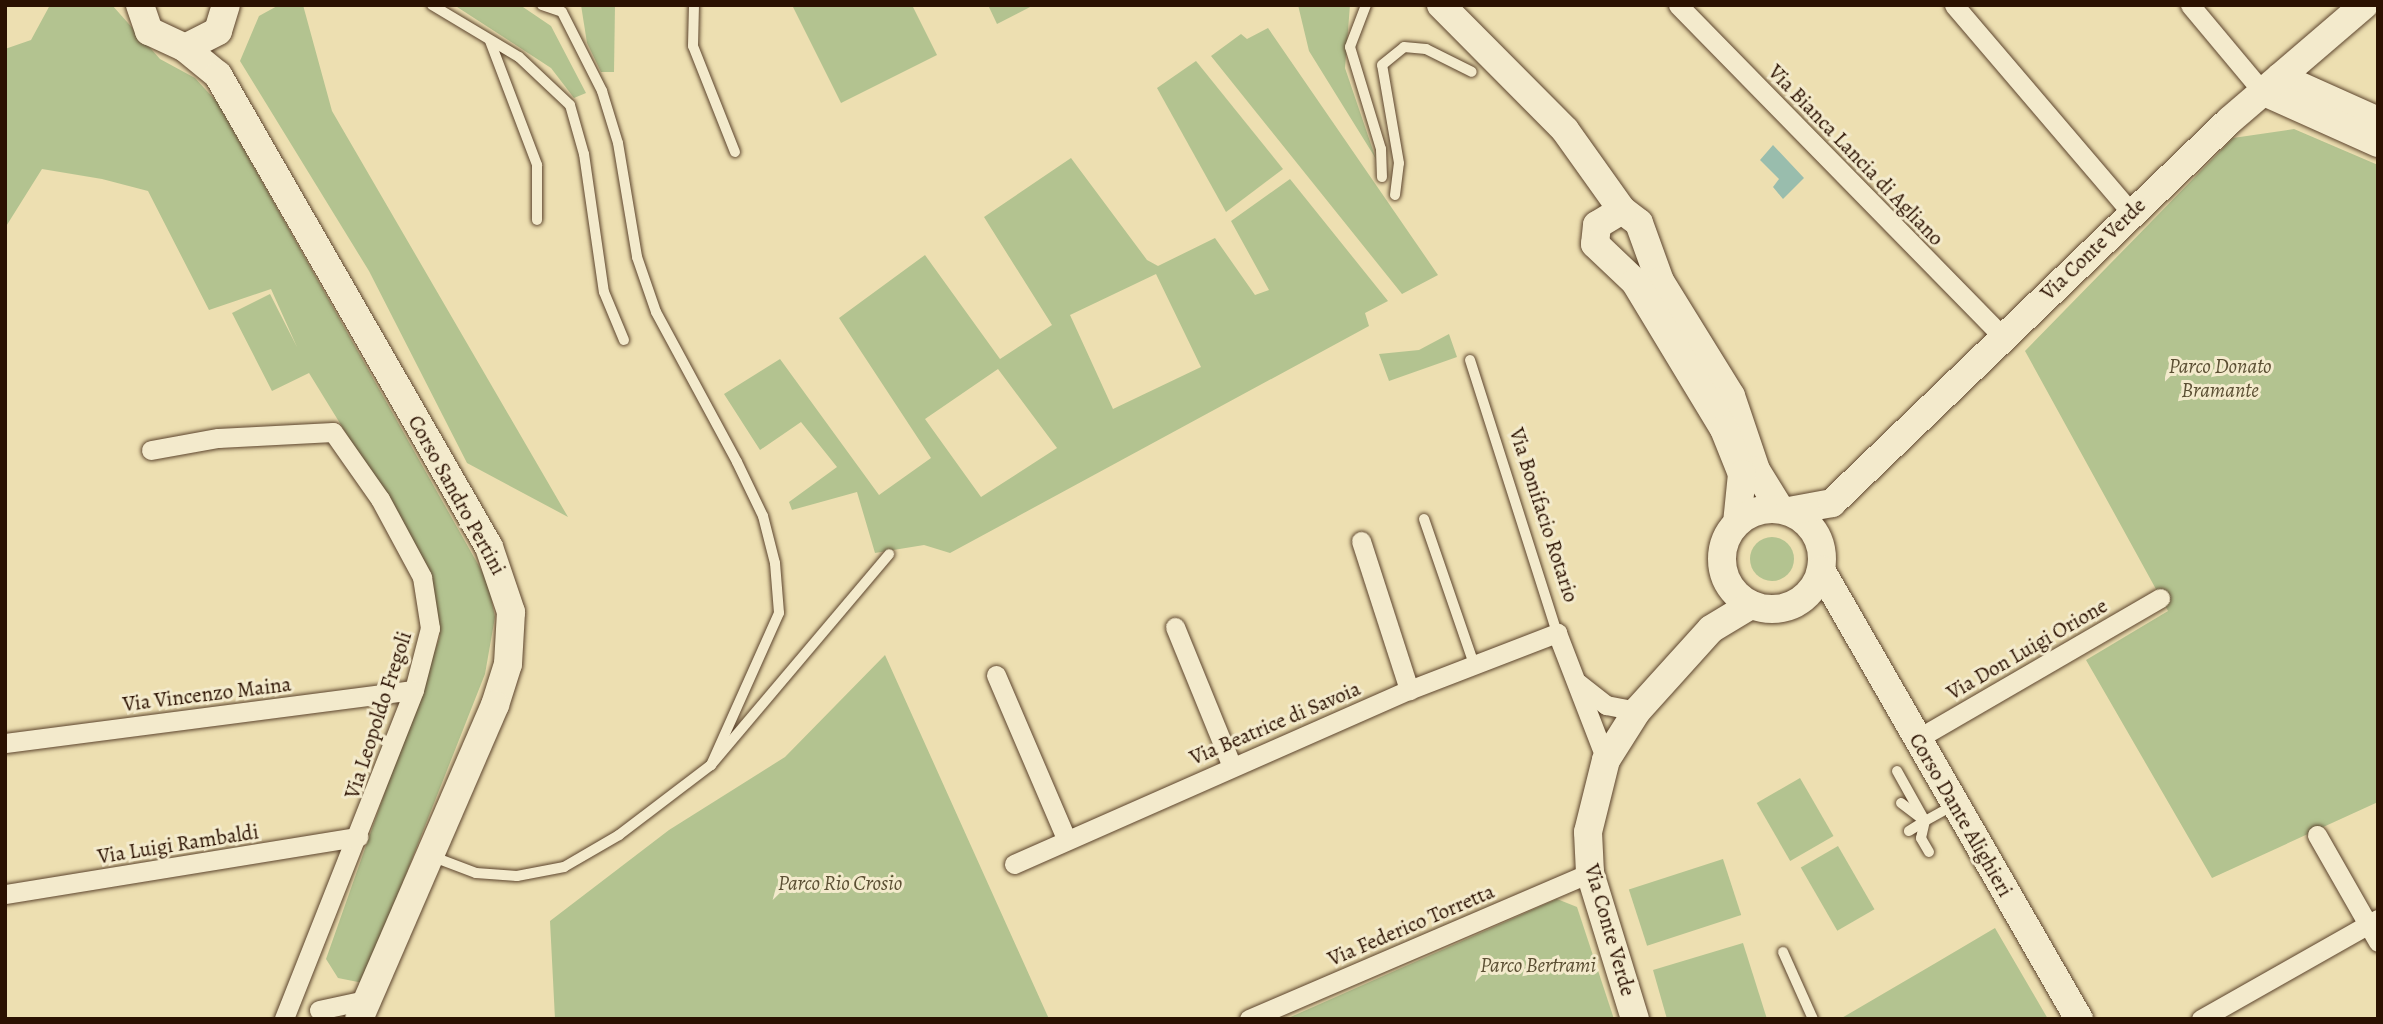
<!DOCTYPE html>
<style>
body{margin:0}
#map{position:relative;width:2383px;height:1024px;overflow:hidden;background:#eddfb1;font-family:Alegreya,serif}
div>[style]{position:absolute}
.green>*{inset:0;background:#b3c390;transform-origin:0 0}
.round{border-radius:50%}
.water>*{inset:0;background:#99bdad}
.roads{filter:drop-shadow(0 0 2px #5c442d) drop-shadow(0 0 2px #5c442d)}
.lane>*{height:10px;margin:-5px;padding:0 5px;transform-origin:5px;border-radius:5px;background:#f3eacc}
.street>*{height:19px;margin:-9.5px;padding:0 9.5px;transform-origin:9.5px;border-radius:9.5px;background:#f3eacc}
.secondary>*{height:28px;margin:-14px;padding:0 14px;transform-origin:14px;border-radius:14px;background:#f3eacc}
.secondary>.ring{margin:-14px;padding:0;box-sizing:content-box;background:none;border:28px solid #f3eacc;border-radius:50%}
span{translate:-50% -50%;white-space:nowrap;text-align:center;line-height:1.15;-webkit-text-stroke:6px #f3eacc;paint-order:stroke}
.street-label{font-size:21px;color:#2b1101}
.park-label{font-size:21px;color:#5b4f33;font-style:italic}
.frame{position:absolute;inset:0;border:7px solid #2b1101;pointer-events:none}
</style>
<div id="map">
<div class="green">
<div style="clip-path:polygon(50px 5px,112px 5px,160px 59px,195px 78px,217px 102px,488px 582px,495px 617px,485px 674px,363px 983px,338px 978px,326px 959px,440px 636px,424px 560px,309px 373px,272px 391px,232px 313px,270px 294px,297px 347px,271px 289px,209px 310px,148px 191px,102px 179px,42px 169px,5px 228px,5px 49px,31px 40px)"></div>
<div style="clip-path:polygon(279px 5px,303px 5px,332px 111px,568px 517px,467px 463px,369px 271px,240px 61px,259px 16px)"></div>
<div style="clip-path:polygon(454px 5px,520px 5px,551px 26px,586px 93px,574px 98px,551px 68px)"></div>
<div style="clip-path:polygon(581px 5px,615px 5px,614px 72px,601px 72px,587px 43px)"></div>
<div style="clip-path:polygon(792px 5px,912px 5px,937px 55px,841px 103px)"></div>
<div style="clip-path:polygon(988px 5px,1034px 5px,997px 24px)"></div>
<div style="clip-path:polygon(1298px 5px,1350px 5px,1345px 68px,1376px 159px,1309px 51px)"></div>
<div style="clip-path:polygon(1268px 28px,1438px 275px,1402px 294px,1211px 56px,1241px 34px,1247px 39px)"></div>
<div style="clip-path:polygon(1196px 61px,1283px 169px,1226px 212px,1157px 88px)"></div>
<div style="clip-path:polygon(2294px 129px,2378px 165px,2378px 802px,2212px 878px,2086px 660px,2168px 611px,2025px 351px,2233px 138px)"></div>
<div style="clip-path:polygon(evenodd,1071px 158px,1147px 260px,1158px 266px,1215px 238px,1255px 295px,1269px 290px,1231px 221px,1290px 179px,1388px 301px,1365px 313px,1369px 326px,950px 553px,924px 545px,875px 553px,857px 492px,792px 510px,789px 502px,837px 467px,801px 422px,760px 450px,724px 394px,780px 359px,879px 495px,931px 458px,839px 318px,925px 255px,1000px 359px,1052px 325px,984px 217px,1071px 158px,1156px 274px,1201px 367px,1113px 409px,1070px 315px,1156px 274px,1071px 158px,998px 369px,1057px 448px,981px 497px,925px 419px,998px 369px)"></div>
<div style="clip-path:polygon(1449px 334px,1457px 357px,1389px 381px,1379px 354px,1419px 350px)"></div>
<div class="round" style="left:1750px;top:537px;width:44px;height:44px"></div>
<div style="clip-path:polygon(885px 655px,1049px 1019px,555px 1019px,550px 921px,669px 830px,785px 757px)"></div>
<div style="left:1800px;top:778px;width:67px;height:50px;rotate:60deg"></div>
<div style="left:1838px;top:846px;width:73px;height:43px;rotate:60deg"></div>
<div style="left:1723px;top:859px;width:59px;height:99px;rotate:72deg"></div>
<div style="clip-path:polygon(1557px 899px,1577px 907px,1614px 1019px,1286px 1019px)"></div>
<div style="clip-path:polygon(1995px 928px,2048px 1019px,1840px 1019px,1934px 964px)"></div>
<div style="clip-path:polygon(1743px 943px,1767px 1019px,1667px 1019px,1653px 970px)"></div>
</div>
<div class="water">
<div style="clip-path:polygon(1773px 145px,1804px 178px,1783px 199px,1773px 187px,1779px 179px,1760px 160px)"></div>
</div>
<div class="roads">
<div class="lane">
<div style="left:432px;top:5px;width:101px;rotate:30.9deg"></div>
<div style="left:519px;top:57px;width:70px;rotate:43.3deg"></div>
<div style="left:570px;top:105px;width:51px;rotate:74.1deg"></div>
<div style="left:584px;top:154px;width:139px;rotate:81.8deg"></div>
<div style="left:604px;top:292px;width:52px;rotate:67.4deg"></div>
<div style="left:542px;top:5px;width:21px;rotate:19deg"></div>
<div style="left:562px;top:12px;width:89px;rotate:63.1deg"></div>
<div style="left:602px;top:91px;width:54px;rotate:72.9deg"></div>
<div style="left:618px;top:143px;width:116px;rotate:80.5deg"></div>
<div style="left:637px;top:257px;width:58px;rotate:70.9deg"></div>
<div style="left:656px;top:312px;width:170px;rotate:61.6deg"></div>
<div style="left:737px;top:462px;width:60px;rotate:64.3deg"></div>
<div style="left:763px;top:516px;width:49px;rotate:75.7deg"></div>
<div style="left:775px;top:563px;width:50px;rotate:85.4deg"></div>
<div style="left:779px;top:613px;width:167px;rotate:114.1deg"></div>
<div style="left:694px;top:5px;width:41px;rotate:91.4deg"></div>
<div style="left:693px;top:46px;width:114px;rotate:68.4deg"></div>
<div style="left:1366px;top:5px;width:45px;rotate:110.9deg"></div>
<div style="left:1350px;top:47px;width:107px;rotate:73.1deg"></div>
<div style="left:1381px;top:149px;width:28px;rotate:88deg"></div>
<div style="left:490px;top:41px;width:133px;rotate:69.2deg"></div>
<div style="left:537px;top:165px;width:55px;rotate:90deg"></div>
<div style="left:1395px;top:195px;width:32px;rotate:-83deg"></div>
<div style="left:1399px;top:163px;width:99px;rotate:-99.8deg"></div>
<div style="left:1382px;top:65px;width:28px;rotate:-39deg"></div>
<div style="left:1404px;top:47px;width:22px;rotate:5deg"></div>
<div style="left:1426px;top:49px;width:51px;rotate:26.6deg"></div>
<div style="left:1470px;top:360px;width:287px;rotate:72.3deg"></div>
<div style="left:1424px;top:519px;width:153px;rotate:71deg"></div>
<div style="left:1897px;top:771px;width:57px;rotate:60.8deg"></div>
<div style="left:1925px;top:821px;width:19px;rotate:148deg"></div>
<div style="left:1901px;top:803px;width:26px;rotate:37deg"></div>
<div style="left:1929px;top:852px;width:16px;rotate:-120deg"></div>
<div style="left:1921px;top:838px;width:17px;rotate:-77deg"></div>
<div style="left:1925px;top:821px;width:33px;rotate:-29deg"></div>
<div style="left:431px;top:856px;width:48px;rotate:20.7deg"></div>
<div style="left:476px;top:873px;width:41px;rotate:4.2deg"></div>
<div style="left:517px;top:876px;width:48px;rotate:-10.8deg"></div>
<div style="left:564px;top:867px;width:64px;rotate:-30.2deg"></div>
<div style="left:619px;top:835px;width:116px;rotate:-37.3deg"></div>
<div style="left:711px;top:765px;width:276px;rotate:-49.8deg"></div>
<div style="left:1783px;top:952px;width:73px;rotate:65.9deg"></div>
</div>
<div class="street">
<div style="left:1678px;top:5px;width:463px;rotate:45.6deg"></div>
<div style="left:1954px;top:5px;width:272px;rotate:49.5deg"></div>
<div style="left:2190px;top:5px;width:112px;rotate:50.1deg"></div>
<div style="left:151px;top:450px;width:68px;rotate:-10.2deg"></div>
<div style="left:218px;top:438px;width:115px;rotate:-3deg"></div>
<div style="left:333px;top:432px;width:82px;rotate:55deg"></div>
<div style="left:380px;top:499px;width:89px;rotate:61.7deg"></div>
<div style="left:422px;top:577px;width:52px;rotate:81.1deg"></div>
<div style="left:430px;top:628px;width:64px;rotate:104.5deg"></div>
<div style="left:414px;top:690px;width:354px;rotate:111.6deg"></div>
<div style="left:1361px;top:541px;width:157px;rotate:72.1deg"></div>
<div style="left:1175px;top:627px;width:151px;rotate:67.8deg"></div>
<div style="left:996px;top:675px;width:177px;rotate:66.8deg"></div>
<div style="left:1578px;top:683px;width:36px;rotate:38deg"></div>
<div style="left:1606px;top:705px;width:32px;rotate:11deg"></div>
<div style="left:1917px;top:739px;width:281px;rotate:-30.1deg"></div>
<div style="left:5px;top:743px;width:412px;rotate:-7.4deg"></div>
<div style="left:2317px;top:835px;width:123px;rotate:60.3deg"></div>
<div style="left:1014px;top:864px;width:432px;rotate:-23.8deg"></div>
<div style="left:1409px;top:690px;width:159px;rotate:-21.1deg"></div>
<div style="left:1557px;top:633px;width:136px;rotate:68.9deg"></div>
<div style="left:5px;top:894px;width:358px;rotate:-9.2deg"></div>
<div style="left:319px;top:1010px;width:52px;rotate:-12.2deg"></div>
<div style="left:1249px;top:1019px;width:371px;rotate:-23.2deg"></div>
<div style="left:2201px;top:1019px;width:203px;rotate:-29.5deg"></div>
</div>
<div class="secondary">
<div style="left:140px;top:5px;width:28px;rotate:71deg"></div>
<div style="left:149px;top:31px;width:40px;rotate:25deg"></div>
<div style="left:185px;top:48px;width:37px;rotate:-27deg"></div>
<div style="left:218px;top:31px;width:27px;rotate:-73deg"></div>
<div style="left:1441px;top:5px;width:176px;rotate:45.2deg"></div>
<div style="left:1565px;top:130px;width:98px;rotate:54.5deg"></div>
<div style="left:1622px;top:210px;width:21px;rotate:37deg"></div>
<div style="left:1639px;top:223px;width:62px;rotate:70.1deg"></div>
<div style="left:1660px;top:281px;width:135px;rotate:58.3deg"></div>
<div style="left:1731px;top:396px;width:78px;rotate:71.3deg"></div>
<div style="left:1756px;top:470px;width:46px;rotate:58.4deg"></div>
<div style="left:185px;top:48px;width:43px;rotate:39.3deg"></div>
<div style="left:218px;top:75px;width:544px;rotate:60.14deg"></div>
<div style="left:489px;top:547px;width:69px;rotate:71.3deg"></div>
<div style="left:511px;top:612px;width:52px;rotate:93.3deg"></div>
<div style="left:508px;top:664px;width:43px;rotate:107.6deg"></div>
<div style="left:495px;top:705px;width:342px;rotate:113.4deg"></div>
<div style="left:2280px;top:77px;width:107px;rotate:24.2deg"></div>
<div style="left:2262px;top:91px;width:127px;rotate:24.1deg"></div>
<div style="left:1622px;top:210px;width:29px;rotate:149deg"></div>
<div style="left:1597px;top:225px;width:19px;rotate:96deg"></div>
<div style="left:1595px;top:244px;width:55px;rotate:43.5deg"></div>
<div style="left:1635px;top:282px;width:172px;rotate:58.8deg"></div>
<div style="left:1724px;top:429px;width:48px;rotate:68.2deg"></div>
<div style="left:1742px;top:474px;width:49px;rotate:95.8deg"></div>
<div class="ring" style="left:1722px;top:509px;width:72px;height:72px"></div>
<div style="left:1789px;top:511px;width:44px;rotate:-10.5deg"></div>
<div style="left:1832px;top:503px;width:552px;rotate:-43.9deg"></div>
<div style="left:2230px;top:120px;width:177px;rotate:-40.6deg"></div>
<div style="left:1821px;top:570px;width:518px;rotate:60.12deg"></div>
<div style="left:1635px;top:1019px;width:153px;rotate:-107.1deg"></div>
<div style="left:1590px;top:873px;width:41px;rotate:-92.8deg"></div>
<div style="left:1588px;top:832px;width:74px;rotate:-76deg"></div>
<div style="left:1606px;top:760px;width:58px;rotate:-57.7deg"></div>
<div style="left:1637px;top:711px;width:110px;rotate:-47.9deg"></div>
<div style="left:1711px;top:629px;width:47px;rotate:-31deg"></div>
</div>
</div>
<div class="street-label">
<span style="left:1856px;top:155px;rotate:46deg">Via Bianca Lancia di Agliano</span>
<span style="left:2093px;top:249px;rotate:-44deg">Via Conte Verde</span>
<span style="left:457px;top:495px;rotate:61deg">Corso Sandro Pertini</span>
<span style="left:1544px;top:515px;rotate:72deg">Via Bonifacio Rotario</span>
<span style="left:2027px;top:649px;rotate:-30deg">Via Don Luigi Orione</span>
<span style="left:207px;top:694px;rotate:-7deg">Via Vincenzo Maina</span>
<span style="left:378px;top:715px;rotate:-72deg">Via Leopoldo Fregoli</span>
<span style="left:1275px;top:723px;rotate:-23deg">Via Beatrice di Savoia</span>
<span style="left:1961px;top:815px;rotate:60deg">Corso Dante Alighieri</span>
<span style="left:178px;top:844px;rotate:-9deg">Via Luigi Rambaldi</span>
<span style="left:1411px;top:925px;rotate:-23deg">Via Federico Torretta</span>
<span style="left:1610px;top:930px;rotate:74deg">Via Conte Verde</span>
</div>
<div class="park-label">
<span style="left:2220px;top:378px">Parco Donato<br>Bramante</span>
<span style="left:840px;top:883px">Parco Rio Crosio</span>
<span style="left:1538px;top:965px">Parco Bertrami</span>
</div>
<div class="frame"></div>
</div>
